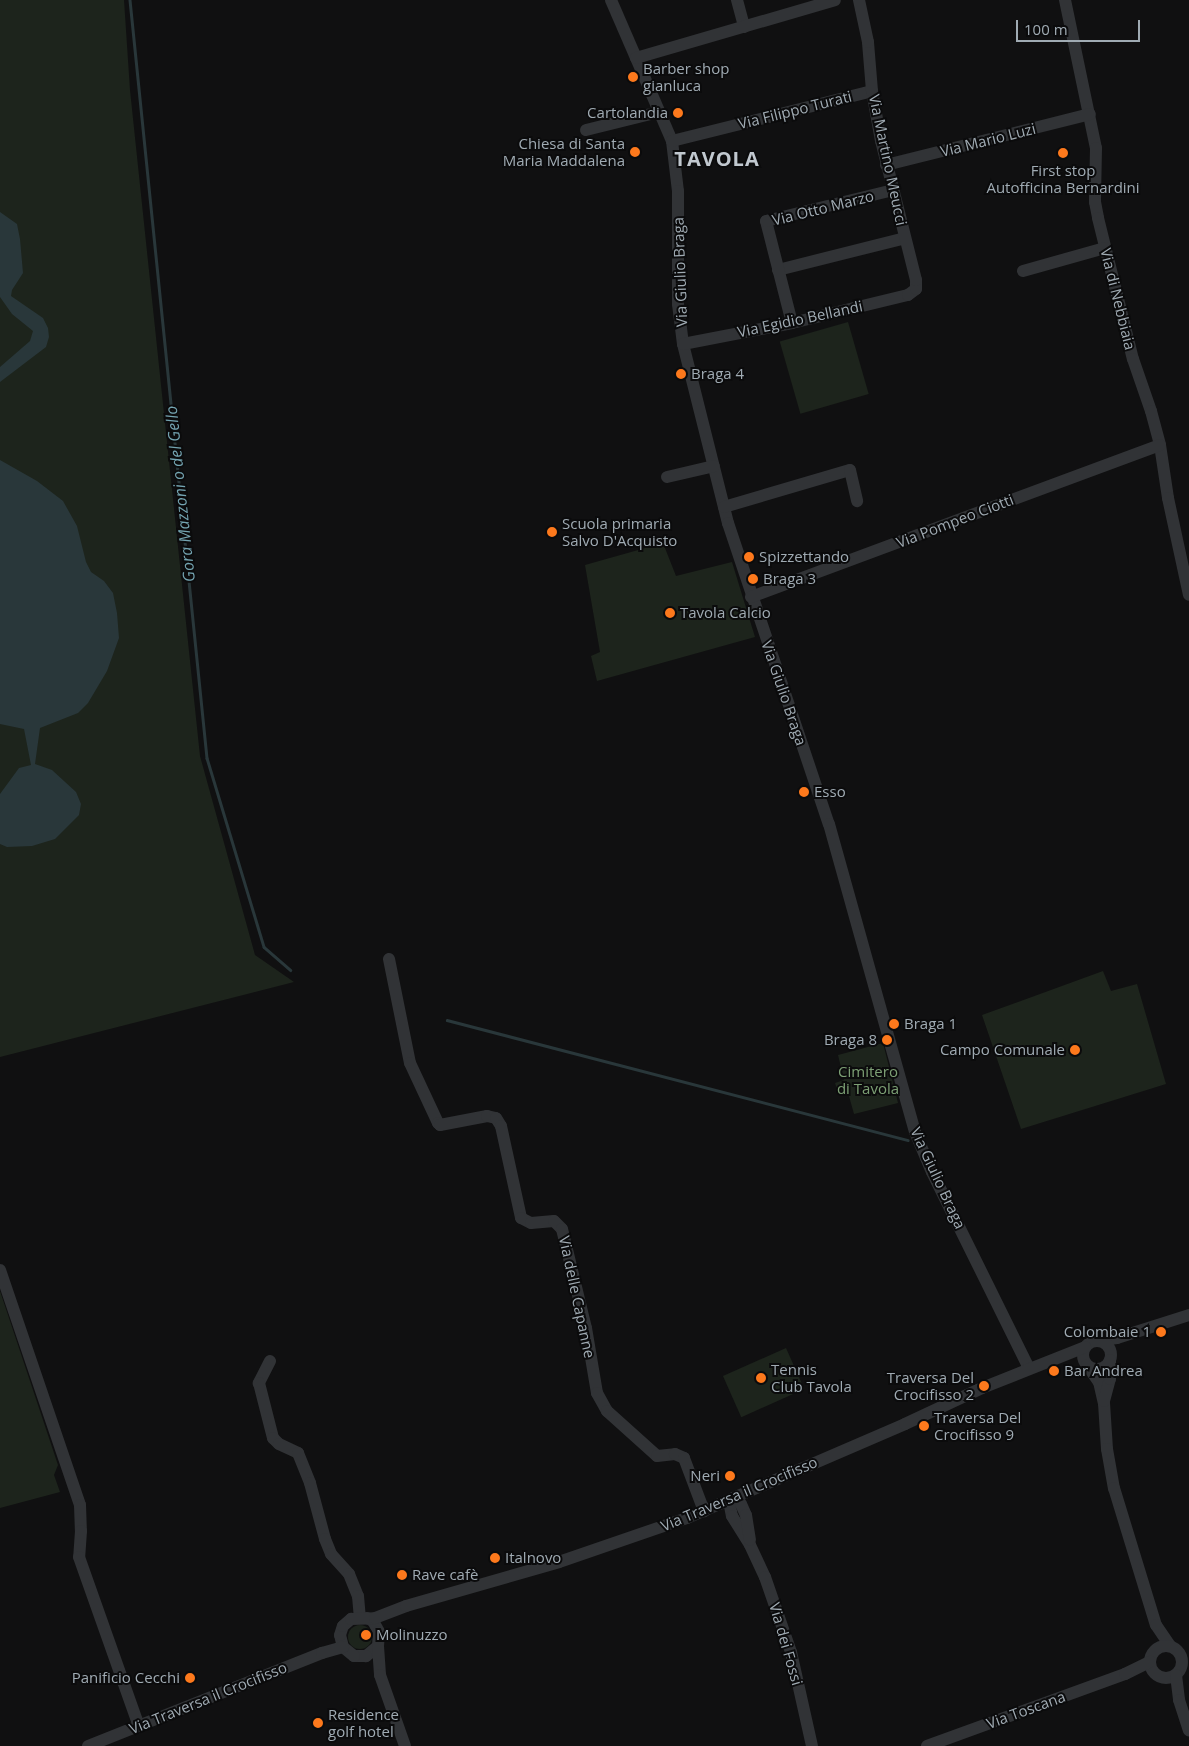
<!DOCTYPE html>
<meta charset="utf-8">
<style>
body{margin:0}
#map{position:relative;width:1189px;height:1746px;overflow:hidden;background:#101011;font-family:"Open Sans",sans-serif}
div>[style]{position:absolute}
.green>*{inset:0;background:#1d241c;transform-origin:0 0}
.round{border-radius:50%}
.water>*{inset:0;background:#29373a}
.stream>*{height:2.5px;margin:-1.25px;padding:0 1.25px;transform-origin:1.25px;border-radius:1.25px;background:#29373a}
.minor>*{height:12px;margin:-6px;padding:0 6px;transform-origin:6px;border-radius:6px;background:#313336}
.minor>.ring{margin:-6px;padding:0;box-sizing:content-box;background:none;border:12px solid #313336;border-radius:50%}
.dots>*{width:14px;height:14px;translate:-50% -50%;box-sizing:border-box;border:2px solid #0b0b0c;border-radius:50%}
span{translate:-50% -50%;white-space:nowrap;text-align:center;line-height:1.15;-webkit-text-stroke:4px #0b0b0c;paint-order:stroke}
.poi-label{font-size:15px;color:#a0abb3}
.left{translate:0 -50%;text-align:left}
.right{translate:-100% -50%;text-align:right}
.street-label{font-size:15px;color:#a0abb3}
.park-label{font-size:15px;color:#7da075}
.water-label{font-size:16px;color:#74a4b1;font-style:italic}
.district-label{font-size:20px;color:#c1c8cf;font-weight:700;letter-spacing:1px}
.scale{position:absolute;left:1016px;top:20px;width:124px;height:22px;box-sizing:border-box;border:2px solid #a0abb3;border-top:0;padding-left:6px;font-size:15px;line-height:18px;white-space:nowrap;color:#a0abb3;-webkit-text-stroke:4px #0b0b0c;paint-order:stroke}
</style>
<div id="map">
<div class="green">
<div style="clip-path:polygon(0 0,124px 0,130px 90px,200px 756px,255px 955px,294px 982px,0 1057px)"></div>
<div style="left:848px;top:322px;width:75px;height:71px;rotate:74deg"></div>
<div style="clip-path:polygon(663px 543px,676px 576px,732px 562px,755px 637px,597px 681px,591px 656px,600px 652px,585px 565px)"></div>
<div style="clip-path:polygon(1103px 971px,1111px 991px,1137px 984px,1166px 1084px,1021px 1129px,982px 1015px)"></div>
<div style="clip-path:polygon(883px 1043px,898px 1103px,854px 1114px,847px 1089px,838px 1092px,835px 1083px,844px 1080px,838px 1055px)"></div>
<div style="clip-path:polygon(0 1291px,58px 1465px,54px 1475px,60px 1492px,0 1508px)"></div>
<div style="left:786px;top:1348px;width:45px;height:69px;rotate:66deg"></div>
<div class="round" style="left:348px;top:1625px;width:24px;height:24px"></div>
</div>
<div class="water">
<div style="clip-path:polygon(0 212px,17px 224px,20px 239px,23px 273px,12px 290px,11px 296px,43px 318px,48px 328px,49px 337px,46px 347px,0 382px,0 367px,30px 341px,33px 331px,12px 314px,0 297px)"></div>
<div style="clip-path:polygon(0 460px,37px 481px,63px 501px,77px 526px,86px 562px,91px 572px,104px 581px,113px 593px,117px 613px,119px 638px,107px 671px,88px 703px,78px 713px,40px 728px,35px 764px,52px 770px,76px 792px,81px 804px,79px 815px,55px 839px,32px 846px,7px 847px,0 844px,0 794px,19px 768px,31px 765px,24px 729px,0 724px)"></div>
</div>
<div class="stream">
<div style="left:130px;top:0;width:762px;rotate:84.2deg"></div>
<div style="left:207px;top:758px;width:197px;rotate:73.2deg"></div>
<div style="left:264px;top:947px;width:35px;rotate:41deg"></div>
<div style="left:447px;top:1020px;width:476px;rotate:14.6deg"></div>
</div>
<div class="minor">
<div style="left:611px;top:0;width:154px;rotate:66.6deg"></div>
<div style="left:672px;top:141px;width:50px;rotate:83.2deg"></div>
<div style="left:678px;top:191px;width:113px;rotate:90deg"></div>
<div style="left:678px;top:304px;width:40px;rotate:82.9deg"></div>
<div style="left:683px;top:344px;width:185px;rotate:75.9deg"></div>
<div style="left:728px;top:523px;width:317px;rotate:71.5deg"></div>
<div style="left:829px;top:824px;width:320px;rotate:74.4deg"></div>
<div style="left:915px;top:1132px;width:43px;rotate:67deg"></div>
<div style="left:932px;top:1172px;width:219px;rotate:63.7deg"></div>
<div style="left:737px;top:0;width:28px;rotate:75deg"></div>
<div style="left:1065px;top:0;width:151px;rotate:78.2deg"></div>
<div style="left:1096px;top:148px;width:54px;rotate:91.1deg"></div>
<div style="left:1095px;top:202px;width:16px;rotate:79deg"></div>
<div style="left:1098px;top:218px;width:145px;rotate:76.1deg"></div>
<div style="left:1133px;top:359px;width:55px;rotate:70.9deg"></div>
<div style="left:1151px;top:411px;width:35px;rotate:75deg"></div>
<div style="left:1160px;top:445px;width:54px;rotate:81.4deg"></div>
<div style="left:1168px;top:498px;width:99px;rotate:77.8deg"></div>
<div style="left:636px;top:58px;width:207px;rotate:-16.2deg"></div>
<div style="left:586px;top:130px;width:75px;rotate:-13.9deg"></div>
<div style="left:672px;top:141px;width:206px;rotate:-14deg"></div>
<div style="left:886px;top:165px;width:210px;rotate:-14deg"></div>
<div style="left:778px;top:270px;width:131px;rotate:-14.1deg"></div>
<div style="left:1023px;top:271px;width:85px;rotate:-15.7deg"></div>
<div style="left:792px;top:323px;width:105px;rotate:-104.3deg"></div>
<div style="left:766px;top:221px;width:131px;rotate:-13.7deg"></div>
<div style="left:683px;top:344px;width:111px;rotate:-10.9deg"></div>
<div style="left:792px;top:323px;width:119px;rotate:-13.6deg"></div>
<div style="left:908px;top:295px;width:10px;rotate:-37deg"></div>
<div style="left:916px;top:289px;width:9px;rotate:-90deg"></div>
<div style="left:916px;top:280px;width:143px;rotate:-104.1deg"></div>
<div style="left:881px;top:141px;width:51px;rotate:-100.2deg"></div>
<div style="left:872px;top:91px;width:49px;rotate:-94.7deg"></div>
<div style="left:868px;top:42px;width:43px;rotate:-102.1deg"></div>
<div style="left:667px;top:477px;width:48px;rotate:-13.2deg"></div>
<div style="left:724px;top:507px;width:131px;rotate:-16.4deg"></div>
<div style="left:850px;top:470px;width:32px;rotate:77deg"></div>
<div style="left:751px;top:597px;width:436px;rotate:-20.4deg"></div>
<div style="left:389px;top:959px;width:106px;rotate:78.6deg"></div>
<div style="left:410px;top:1063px;width:66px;rotate:65deg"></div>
<div style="left:438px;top:1123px;width:3px;rotate:45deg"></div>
<div style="left:440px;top:1125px;width:48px;rotate:-10.8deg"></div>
<div style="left:487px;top:1116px;width:9px;rotate:13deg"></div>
<div style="left:496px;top:1118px;width:9px;rotate:58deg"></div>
<div style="left:501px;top:1126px;width:94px;rotate:77.7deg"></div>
<div style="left:521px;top:1218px;width:11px;rotate:27deg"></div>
<div style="left:531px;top:1223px;width:23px;rotate:-5deg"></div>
<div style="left:554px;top:1221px;width:11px;rotate:45deg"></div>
<div style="left:562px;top:1229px;width:102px;rotate:76.4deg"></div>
<div style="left:586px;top:1328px;width:66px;rotate:80.4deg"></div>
<div style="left:597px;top:1393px;width:21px;rotate:61deg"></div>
<div style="left:607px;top:1411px;width:67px;rotate:42deg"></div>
<div style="left:657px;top:1456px;width:18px;rotate:-6deg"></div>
<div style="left:675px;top:1454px;width:10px;rotate:24deg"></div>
<div style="left:684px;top:1458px;width:57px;rotate:69.3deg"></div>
<div style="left:0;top:1270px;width:248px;rotate:71.2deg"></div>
<div style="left:80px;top:1505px;width:26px;rotate:88deg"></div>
<div style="left:81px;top:1531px;width:26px;rotate:94deg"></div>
<div style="left:79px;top:1557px;width:179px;rotate:70.5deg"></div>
<div style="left:1096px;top:1341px;width:21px;rotate:-8deg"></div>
<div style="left:1117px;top:1338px;width:76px;rotate:-17.7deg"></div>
<div class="ring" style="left:1083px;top:1341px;width:16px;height:16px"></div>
<div style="left:270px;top:1361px;width:25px;rotate:117deg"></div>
<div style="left:259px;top:1383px;width:57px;rotate:75.7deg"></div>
<div style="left:273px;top:1438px;width:8px;rotate:45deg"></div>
<div style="left:279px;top:1444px;width:21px;rotate:25deg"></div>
<div style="left:298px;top:1453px;width:32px;rotate:68deg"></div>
<div style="left:310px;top:1483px;width:58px;rotate:75deg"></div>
<div style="left:325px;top:1539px;width:16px;rotate:68deg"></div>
<div style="left:331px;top:1554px;width:27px;rotate:48deg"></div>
<div style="left:349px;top:1574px;width:24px;rotate:68deg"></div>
<div style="left:358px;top:1596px;width:21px;rotate:85deg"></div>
<div style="left:1087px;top:1365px;width:21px;rotate:55deg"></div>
<div style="left:1099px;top:1382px;width:22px;rotate:77deg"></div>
<div style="left:1104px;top:1403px;width:46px;rotate:86.3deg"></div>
<div style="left:1107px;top:1449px;width:40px;rotate:80deg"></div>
<div style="left:1114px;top:1488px;width:143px;rotate:73deg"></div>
<div style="left:1156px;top:1625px;width:25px;rotate:56deg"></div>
<div style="left:1104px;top:1401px;width:23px;rotate:-75deg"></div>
<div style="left:1110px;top:1379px;width:19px;rotate:-90deg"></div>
<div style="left:734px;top:1498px;width:9px;rotate:117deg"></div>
<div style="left:730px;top:1506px;width:10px;rotate:79deg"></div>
<div style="left:732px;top:1516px;width:34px;rotate:58deg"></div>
<div style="left:750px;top:1545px;width:35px;rotate:65deg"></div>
<div style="left:765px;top:1577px;width:79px;rotate:70.9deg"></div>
<div style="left:791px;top:1652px;width:96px;rotate:77.4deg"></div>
<div style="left:734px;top:1498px;width:9px;rotate:41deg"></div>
<div style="left:741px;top:1504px;width:12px;rotate:66deg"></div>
<div style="left:746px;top:1515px;width:25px;rotate:81deg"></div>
<div style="left:367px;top:1618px;width:7px;rotate:27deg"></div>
<div style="left:373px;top:1621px;width:13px;rotate:61deg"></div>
<div style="left:379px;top:1632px;width:14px;rotate:94deg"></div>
<div style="left:378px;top:1646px;width:16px;rotate:140deg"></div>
<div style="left:366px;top:1656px;width:12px;rotate:180deg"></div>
<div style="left:354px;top:1656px;width:14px;rotate:-141deg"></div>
<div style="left:343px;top:1647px;width:12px;rotate:-104deg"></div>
<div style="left:340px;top:1635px;width:9px;rotate:-72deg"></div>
<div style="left:343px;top:1626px;width:11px;rotate:-41deg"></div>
<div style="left:351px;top:1619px;width:24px;rotate:-2deg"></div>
<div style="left:375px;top:1618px;width:33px;rotate:-21deg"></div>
<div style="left:406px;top:1606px;width:159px;rotate:-16deg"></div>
<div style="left:559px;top:1562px;width:135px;rotate:-19deg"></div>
<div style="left:687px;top:1518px;width:237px;rotate:-23.3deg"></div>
<div style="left:905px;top:1424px;width:85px;rotate:-25.1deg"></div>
<div style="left:982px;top:1388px;width:111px;rotate:-21.7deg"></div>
<div style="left:378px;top:1646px;width:29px;rotate:86deg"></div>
<div style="left:380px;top:1675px;width:75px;rotate:70.6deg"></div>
<div class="ring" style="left:1150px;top:1646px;width:20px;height:20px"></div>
<div style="left:1176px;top:1675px;width:25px;rotate:83deg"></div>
<div style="left:1179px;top:1700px;width:32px;rotate:72deg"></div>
<div style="left:88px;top:1746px;width:252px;rotate:-21.7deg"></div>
<div style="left:322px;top:1653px;width:22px;rotate:-16deg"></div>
<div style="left:927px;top:1746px;width:211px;rotate:-20deg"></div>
<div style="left:1125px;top:1674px;width:28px;rotate:-26deg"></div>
</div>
<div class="dots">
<div style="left:633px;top:77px;background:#fd791c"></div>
<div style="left:678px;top:113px;background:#fd791c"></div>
<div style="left:635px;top:152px;background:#fd791c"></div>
<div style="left:1063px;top:153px;background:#fd791c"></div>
<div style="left:681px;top:374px;background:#fd791c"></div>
<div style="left:552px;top:532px;background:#fd791c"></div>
<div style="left:749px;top:557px;background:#fd791c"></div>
<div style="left:753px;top:579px;background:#fd791c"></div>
<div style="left:670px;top:613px;background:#fd791c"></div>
<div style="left:804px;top:792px;background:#fd791c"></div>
<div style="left:894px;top:1024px;background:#fd791c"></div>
<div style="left:887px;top:1040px;background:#fd791c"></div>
<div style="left:1075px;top:1050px;background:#fd791c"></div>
<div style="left:1161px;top:1332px;background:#fd791c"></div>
<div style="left:1054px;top:1371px;background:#fd791c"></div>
<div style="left:761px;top:1378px;background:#fd791c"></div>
<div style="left:984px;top:1386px;background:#fd791c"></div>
<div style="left:924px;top:1426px;background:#fd791c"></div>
<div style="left:730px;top:1476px;background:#fd791c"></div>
<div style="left:495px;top:1558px;background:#fd791c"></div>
<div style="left:402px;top:1575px;background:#fd791c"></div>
<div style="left:366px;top:1635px;background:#fd791c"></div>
<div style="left:190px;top:1678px;background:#fd791c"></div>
<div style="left:318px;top:1723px;background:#fd791c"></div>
</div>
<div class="poi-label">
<span class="left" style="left:643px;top:77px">Barber shop<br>gianluca</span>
<span class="right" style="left:668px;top:113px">Cartolandia</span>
<span class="right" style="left:625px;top:152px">Chiesa di Santa<br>Maria Maddalena</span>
<span style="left:1063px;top:179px">First stop<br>Autofficina Bernardini</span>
<span class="left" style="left:691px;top:374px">Braga 4</span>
<span class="left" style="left:562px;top:532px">Scuola primaria<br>Salvo D'Acquisto</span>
<span class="left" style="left:759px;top:557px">Spizzettando</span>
<span class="left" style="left:763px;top:579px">Braga 3</span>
<span class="left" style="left:680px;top:613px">Tavola Calcio</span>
<span class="left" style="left:814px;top:792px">Esso</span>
<span class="left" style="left:904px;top:1024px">Braga 1</span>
<span class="right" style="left:877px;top:1040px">Braga 8</span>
<span class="right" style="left:1065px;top:1050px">Campo Comunale</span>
<span class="right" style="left:1151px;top:1332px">Colombaie 1</span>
<span class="left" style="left:771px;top:1378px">Tennis<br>Club Tavola</span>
<span class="left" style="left:1064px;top:1371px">Bar Andrea</span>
<span class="right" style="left:974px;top:1386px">Traversa Del<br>Crocifisso 2</span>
<span class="left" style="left:934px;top:1426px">Traversa Del<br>Crocifisso 9</span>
<span class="right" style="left:720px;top:1476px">Neri</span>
<span class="left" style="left:505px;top:1558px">Italnovo</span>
<span class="left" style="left:412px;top:1575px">Rave cafè</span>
<span class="left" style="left:376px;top:1635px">Molinuzzo</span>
<span class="right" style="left:180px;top:1678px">Panificio Cecchi</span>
<span class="left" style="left:328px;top:1723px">Residence<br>golf hotel</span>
</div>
<div class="street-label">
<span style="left:795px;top:110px;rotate:-14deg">Via Filippo Turati</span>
<span style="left:988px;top:140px;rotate:-14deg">Via Mario Luzi</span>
<span style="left:888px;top:160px;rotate:78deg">Via Martino Meucci</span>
<span style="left:823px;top:208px;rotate:-14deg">Via Otto Marzo</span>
<span style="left:680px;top:272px;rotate:-92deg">Via Giulio Braga</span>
<span style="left:1118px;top:299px;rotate:76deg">Via di Nebbiaia</span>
<span style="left:800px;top:319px;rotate:-12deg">Via Egidio Bellandi</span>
<span style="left:955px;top:521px;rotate:-21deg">Via Pompeo Ciotti</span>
<span style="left:784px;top:693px;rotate:71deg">Via Giulio Braga</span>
<span style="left:938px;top:1178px;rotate:65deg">Via Giulio Braga</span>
<span style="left:577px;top:1297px;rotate:78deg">Via delle Capanne</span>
<span style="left:739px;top:1494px;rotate:-23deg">Via Traversa il Crocifisso</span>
<span style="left:786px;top:1644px;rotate:74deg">Via dei Fossi</span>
<span style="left:208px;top:1698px;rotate:-22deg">Via Traversa il Crocifisso</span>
<span style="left:1026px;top:1710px;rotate:-20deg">Via Toscana</span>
</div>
<div class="park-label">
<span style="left:868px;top:1080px">Cimitero<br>di Tavola</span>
</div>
<div class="water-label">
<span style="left:180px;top:494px;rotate:-96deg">Gora Mazzoni o del Gello</span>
</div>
<div class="district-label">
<span style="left:717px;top:158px">TAVOLA</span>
</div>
<div class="scale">100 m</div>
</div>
